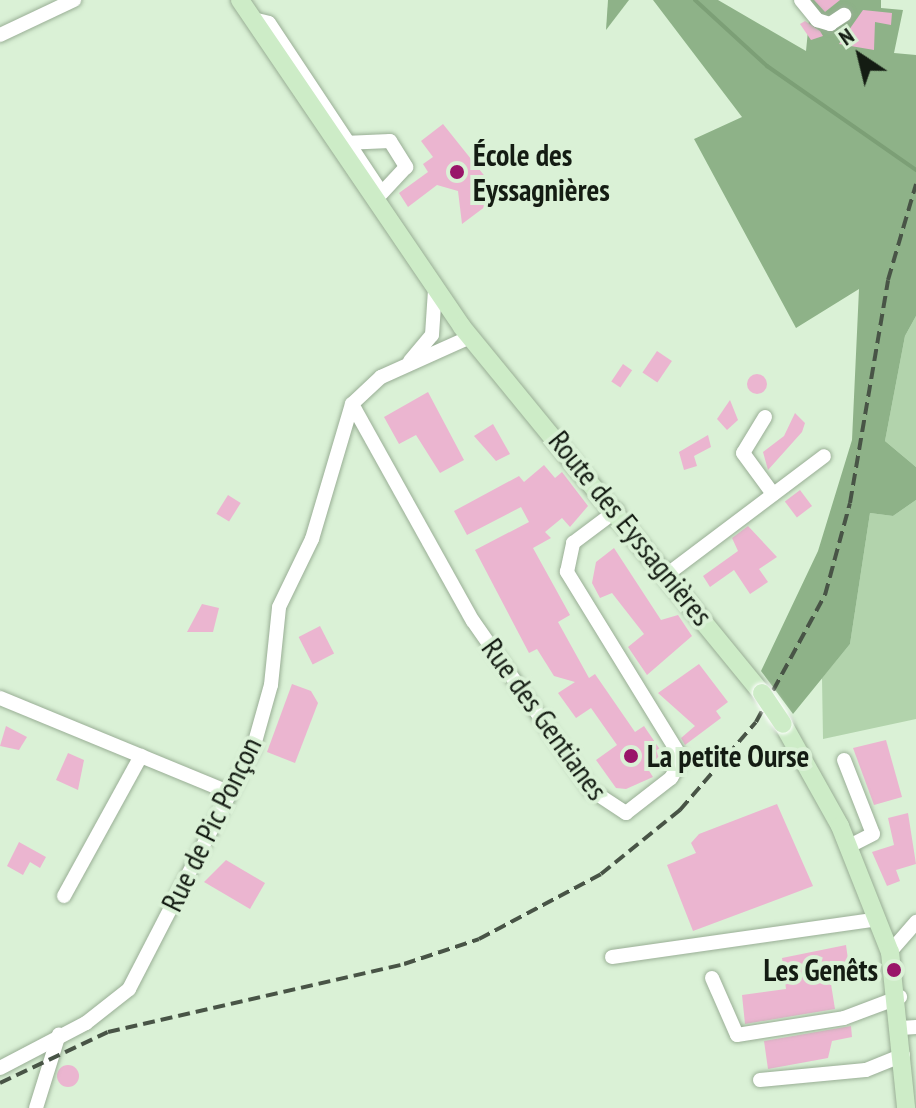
<!DOCTYPE html>
<meta charset="utf-8">
<style>
body{margin:0}
#map{position:relative;width:916px;height:1108px;overflow:hidden;background:#daf1d6;font-family:"PT Sans Narrow",sans-serif}
div>[style]{position:absolute}
.green>*{inset:0;background:#b2d3ac}
.forest>*{inset:0;background:#8eb288}
.stream>*{height:4px;margin:-2px;padding:0 2px;transform-origin:2px;border-radius:2px;background:#7c9f76}
.building>*{inset:0;background:#ebb5d0;transform-origin:0 0}
.round{border-radius:50%}
.roads{filter:drop-shadow(0 0 2px #99ae95) drop-shadow(0 0 2px #99ae95)}
.minor>*{height:14px;margin:-7px;padding:0 7px;transform-origin:7px;border-radius:7px;background:#fff}
.major>*{height:18px;margin:-9px;padding:0 9px;transform-origin:9px;border-radius:9px;background:#cdecc7}
.rail>*{height:4px;margin-top:-2px;transform-origin:0;background:repeating-linear-gradient(90deg,#485446 0 12px,transparent 0 18px)}
.bridges{filter:drop-shadow(0 0 2px #fff) drop-shadow(0 0 2px #fff)}
.major-bridge>*{height:18px;margin:-9px;padding:0 9px;transform-origin:9px;border-radius:9px;background:#cdecc7}
.dots>*{width:22px;height:22px;translate:-50% -50%;box-sizing:border-box;border:4px solid #daf1d6;border-radius:50%}
span{translate:-50% -50%;white-space:nowrap;text-align:center;line-height:1.15;-webkit-text-stroke:8px #daf1d6;paint-order:stroke}
.poi-label{font-size:30px;color:#141c13;font-weight:700}
.left{translate:0 -50%;text-align:left}
.right{translate:-100% -50%;text-align:right}
.street-label{font-size:30px;color:#141c13}
.north{position:absolute;left:820px;top:16px;width:80px;height:80px;-webkit-text-stroke:6px #daf1d6;paint-order:stroke;rotate:325deg;font-size:22px;font-weight:700;line-height:32px;text-align:center;color:#141c13}
.north::after{content:'';display:block;margin:auto;width:28px;height:36px;background:#141c13;clip-path:polygon(50% 0,100% 100%,50% 72%,0 100%)}
</style>
<div id="map">
<div class="green">
<div style="clip-path:polygon(916px 316px,916px 467px,885px 441px,905px 336px)"></div>
<div style="clip-path:polygon(916px 500px,916px 719px,823px 739px,822px 678px,850px 644px,870px 513px,893px 516px)"></div>
</div>
<div class="forest">
<div style="clip-path:polygon(608px 0,629px 0,606px 30px)"></div>
<div style="clip-path:polygon(653px 0,718px 0,806px 51px,811px 0,881px 0,881px 8px,903px 10px,894px 53px,916px 55px,916px 316px,905px 336px,885px 441px,916px 467px,916px 500px,893px 516px,870px 513px,850px 644px,793px 714px,761px 671px,818px 551px,852px 440px,859px 289px,796px 328px,694px 139px,742px 117px)"></div>
</div>
<div class="stream">
<div style="left:695px;top:0;width:98px;rotate:42.5deg"></div>
<div style="left:767px;top:66px;width:182px;rotate:34.9deg"></div>
</div>
<div class="building">
<div style="clip-path:polygon(814px 0,840px 0,825px 12px)"></div>
<div style="clip-path:polygon(863px 10px,892px 13px,891px 25px,875px 22px,874px 50px,839px 44px)"></div>
<div style="clip-path:polygon(805px 21px,820px 31px,823px 36px,811px 40px,800px 24px)"></div>
<div style="clip-path:polygon(443px 124px,487px 179px,490px 203px,462px 224px,458px 191px,437px 185px,408px 207px,399px 193px,428px 172px,423px 164px,433px 157px,421px 141px)"></div>
<div style="left:657px;top:351px;width:18px;height:26px;rotate:34deg"></div>
<div style="left:623px;top:364px;width:11px;height:21px;rotate:34deg"></div>
<div class="round" style="left:747px;top:374px;width:20px;height:20px"></div>
<div style="clip-path:polygon(428px 392px,464px 460px,440px 473px,416px 435px,399px 444px,384px 417px)"></div>
<div style="clip-path:polygon(730px 400px,738px 420px,727px 430px,717px 419px)"></div>
<div style="clip-path:polygon(795px 413px,805px 423px,802px 432px,768px 470px,763px 452px,784px 436px)"></div>
<div style="clip-path:polygon(493px 424px,510px 454px,496px 461px,474px 436px)"></div>
<div style="clip-path:polygon(708px 435px,711px 447px,694px 456px,697px 466px,684px 470px,679px 452px)"></div>
<div style="clip-path:polygon(544px 465px,555px 478px,562px 472px,588px 506px,570px 527px,562px 518px,545px 532px,551px 538px,533px 548px,570px 615px,558px 622px,589px 678px,595px 674px,635px 732px,644px 726px,663px 754px,646px 766px,653px 777px,626px 789px,616px 788px,596px 760px,617px 745px,591px 708px,576px 718px,558px 693px,575px 682px,554px 676px,537px 649px,529px 653px,475px 550px,529px 522px,521px 507px,467px 535px,454px 511px,519px 476px,524px 482px)"></div>
<div style="left:800px;top:490px;width:20px;height:19px;rotate:53deg"></div>
<div style="left:228px;top:495px;width:15px;height:22px;rotate:32deg"></div>
<div style="clip-path:polygon(748px 526px,777px 557px,759px 569px,768px 582px,750px 594px,734px 570px,710px 587px,703px 576px,738px 551px,732px 538px)"></div>
<div style="clip-path:polygon(614px 548px,661px 620px,678px 615px,692px 636px,647px 675px,628px 647px,644px 634px,612px 593px,600px 598px,592px 583px,596px 562px)"></div>
<div style="clip-path:polygon(202px 604px,219px 608px,213px 632px,187px 632px)"></div>
<div style="left:320px;top:626px;width:31px;height:24px;rotate:63deg"></div>
<div style="clip-path:polygon(699px 664px,728px 702px,716px 711px,721px 718px,685px 745px,681px 738px,695px 726px,658px 693px)"></div>
<div style="clip-path:polygon(292px 684px,311px 691px,318px 703px,295px 763px,267px 752px)"></div>
<div style="clip-path:polygon(6px 726px,27px 737px,19px 750px,0 746px)"></div>
<div style="clip-path:polygon(886px 740px,902px 797px,874px 805px,853px 748px)"></div>
<div style="clip-path:polygon(68px 753px,84px 760px,78px 790px,56px 780px)"></div>
<div style="clip-path:polygon(777px 804px,813px 886px,693px 931px,667px 865px,696px 853px,691px 843px,699px 834px)"></div>
<div style="clip-path:polygon(908px 813px,916px 864px,896px 870px,900px 881px,887px 886px,872px 852px,894px 845px,888px 818px)"></div>
<div style="clip-path:polygon(19px 842px,46px 857px,40px 868px,30px 862px,23px 875px,7px 866px)"></div>
<div style="clip-path:polygon(226px 860px,265px 883px,250px 909px,204px 882px)"></div>
<div style="clip-path:polygon(846px 945px,851px 981px,831px 984px,835px 1009px,745px 1024px,742px 995px,786px 989px,782px 958px)"></div>
<div style="clip-path:polygon(851px 1026px,852px 1037px,832px 1041px,828px 1058px,768px 1069px,764px 1041px)"></div>
<div class="round" style="left:57px;top:1065px;width:22px;height:22px"></div>
</div>
<div class="roads">
<div class="minor">
<div style="left:801px;top:0;width:26px;rotate:51deg"></div>
<div style="left:817px;top:20px;width:14px;rotate:17deg"></div>
<div style="left:830px;top:24px;width:17px;rotate:-33deg"></div>
<div style="left:253px;top:19px;width:16px;rotate:14deg"></div>
<div style="left:269px;top:23px;width:199px;rotate:56.5deg"></div>
<div style="left:0;top:35px;width:82px;rotate:-25.3deg"></div>
<div style="left:344px;top:143px;width:46px;rotate:-2.5deg"></div>
<div style="left:390px;top:141px;width:31px;rotate:58deg"></div>
<div style="left:406px;top:167px;width:41px;rotate:133deg"></div>
<div style="left:410px;top:361px;width:34px;rotate:-50deg"></div>
<div style="left:432px;top:335px;width:45px;rotate:-86.2deg"></div>
<div style="left:352px;top:404px;width:248px;rotate:60.9deg"></div>
<div style="left:473px;top:621px;width:206px;rotate:55.1deg"></div>
<div style="left:591px;top:790px;width:42px;rotate:33.3deg"></div>
<div style="left:626px;top:813px;width:57px;rotate:-37.9deg"></div>
<div style="left:671px;top:778px;width:22px;rotate:-60deg"></div>
<div style="left:682px;top:759px;width:220px;rotate:-121.6deg"></div>
<div style="left:567px;top:572px;width:30px;rotate:-78deg"></div>
<div style="left:573px;top:543px;width:55px;rotate:-36.9deg"></div>
<div style="left:765px;top:417px;width:42px;rotate:121.4deg"></div>
<div style="left:743px;top:453px;width:51px;rotate:53.8deg"></div>
<div style="left:669px;top:573px;width:194px;rotate:-37deg"></div>
<div style="left:0;top:698px;width:249px;rotate:22.4deg"></div>
<div style="left:844px;top:760px;width:79px;rotate:68.6deg"></div>
<div style="left:873px;top:834px;width:27px;rotate:153deg"></div>
<div style="left:64px;top:896px;width:160px;rotate:-61.2deg"></div>
<div style="left:890px;top:952px;width:40px;rotate:-49deg"></div>
<div style="left:612px;top:957px;width:269px;rotate:-8.1deg"></div>
<div style="left:712px;top:978px;width:62px;rotate:66.3deg"></div>
<div style="left:737px;top:1035px;width:108px;rotate:-9deg"></div>
<div style="left:844px;top:1018px;width:60px;rotate:-20.6deg"></div>
<div style="left:901px;top:1028px;width:15px;rotate:-4deg"></div>
<div style="left:0;top:1068px;width:97px;rotate:-27.6deg"></div>
<div style="left:86px;top:1023px;width:55px;rotate:-38.3deg"></div>
<div style="left:129px;top:989px;width:270px;rotate:-62.7deg"></div>
<div style="left:253px;top:749px;width:66px;rotate:-74.3deg"></div>
<div style="left:271px;top:685px;width:78px;rotate:-84.1deg"></div>
<div style="left:279px;top:607px;width:76px;rotate:-64.1deg"></div>
<div style="left:312px;top:539px;width:141px;rotate:-73.5deg"></div>
<div style="left:352px;top:404px;width:40px;rotate:-43deg"></div>
<div style="left:381px;top:377px;width:98px;rotate:-24.2deg"></div>
<div style="left:760px;top:1080px;width:106px;rotate:-5.4deg"></div>
<div style="left:866px;top:1070px;width:40px;rotate:-22deg"></div>
<div style="left:36px;top:1108px;width:77px;rotate:-72.7deg"></div>
</div>
<div class="major">
<div style="left:240px;top:0;width:395px;rotate:55.8deg"></div>
<div style="left:462px;top:327px;width:473px;rotate:50.7deg"></div>
<div style="left:783px;top:724px;width:117px;rotate:60.8deg"></div>
<div style="left:840px;top:826px;width:136px;rotate:68.4deg"></div>
<div style="left:890px;top:952px;width:157px;rotate:84.1deg"></div>
</div>
</div>
<div class="rail">
<div style="left:0;top:1083px;width:119px;rotate:-25.3deg"></div>
<div style="left:108px;top:1032px;width:304px;rotate:-12.9deg"></div>
<div style="left:404px;top:964px;width:79px;rotate:-18.4deg"></div>
<div style="left:479px;top:939px;width:138px;rotate:-28deg"></div>
<div style="left:601px;top:874px;width:102px;rotate:-39deg"></div>
<div style="left:680px;top:810px;width:116px;rotate:-49.2deg"></div>
<div style="left:756px;top:722px;width:145px;rotate:-61.5deg"></div>
<div style="left:825px;top:595px;width:95px;rotate:-74.8deg"></div>
<div style="left:850px;top:503px;width:226px;rotate:-80.3deg"></div>
<div style="left:888px;top:280px;width:100px;rotate:-73.7deg"></div>
</div>
<div class="bridges">
<div class="major-bridge">
<div style="left:762px;top:693px;width:37px;rotate:56deg"></div>
</div>
</div>
<div class="dots">
<div style="left:457px;top:172px;background:#991569"></div>
<div style="left:631px;top:756px;background:#991569"></div>
<div style="left:894px;top:970px;background:#991569"></div>
</div>
<div class="poi-label">
<span class="left" style="left:473px;top:172px">École des<br>Eyssagnières</span>
<span class="left" style="left:647px;top:756px">La petite Ourse</span>
<span class="right" style="left:878px;top:970px">Les Genêts</span>
</div>
<div class="street-label">
<span style="left:631px;top:528px;rotate:51deg">Route des Eyssagnières</span>
<span style="left:545px;top:719px;rotate:54deg">Rue des Gentianes</span>
<span style="left:211px;top:824px;rotate:-64deg">Rue de Pic Ponçon</span>
</div>
<div class="north">N</div>
</div>
